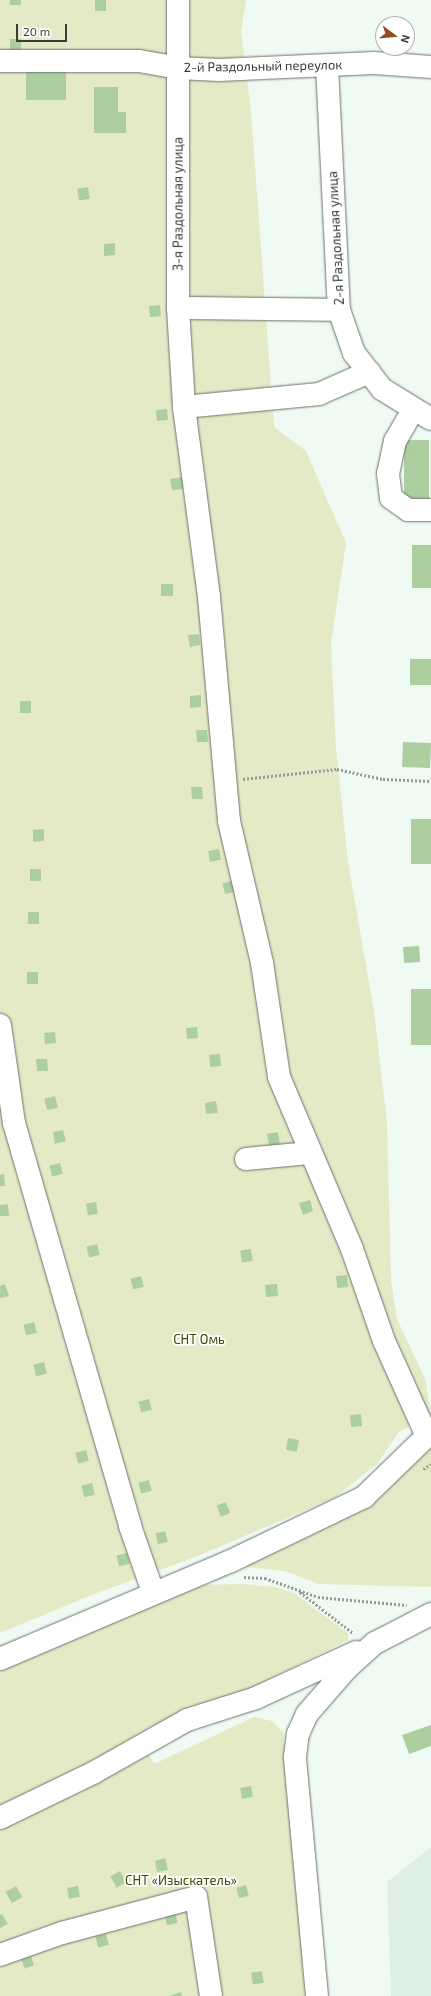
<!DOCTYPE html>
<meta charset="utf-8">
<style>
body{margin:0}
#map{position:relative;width:431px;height:1996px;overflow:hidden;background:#effaf3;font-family:"Exo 2",sans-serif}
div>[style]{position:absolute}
.built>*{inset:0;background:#def0e5}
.green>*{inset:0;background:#e4eac6}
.building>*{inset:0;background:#adcfa0;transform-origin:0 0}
.path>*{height:2.5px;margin-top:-1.25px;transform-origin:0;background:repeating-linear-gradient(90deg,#949c97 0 2px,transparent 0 4px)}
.roads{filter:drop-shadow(0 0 1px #69726d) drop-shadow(0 0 1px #69726d)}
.minor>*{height:22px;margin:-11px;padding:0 11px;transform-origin:11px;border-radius:11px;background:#fff}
span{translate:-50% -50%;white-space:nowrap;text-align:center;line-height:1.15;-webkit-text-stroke:3.5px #fff;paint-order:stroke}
.street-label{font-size:13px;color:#373b38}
.park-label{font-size:13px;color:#424705}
.north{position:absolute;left:375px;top:16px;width:40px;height:40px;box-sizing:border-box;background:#fff;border:1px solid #afb1af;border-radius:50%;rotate:106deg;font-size:11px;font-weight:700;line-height:16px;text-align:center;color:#373b38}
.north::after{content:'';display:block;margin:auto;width:14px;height:18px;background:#924c24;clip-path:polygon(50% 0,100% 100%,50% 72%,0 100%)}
.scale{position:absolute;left:16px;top:24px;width:51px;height:18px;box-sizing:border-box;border:2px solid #373b38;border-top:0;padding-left:5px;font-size:12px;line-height:14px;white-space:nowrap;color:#373b38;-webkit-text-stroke:3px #fff;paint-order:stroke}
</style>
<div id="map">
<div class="built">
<div style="clip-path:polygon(431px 1847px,431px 1996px,391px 1996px,387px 1882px)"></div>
</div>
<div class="green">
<div style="clip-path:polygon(0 0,246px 0,241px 32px,251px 111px,274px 427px,306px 451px,346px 543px,331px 644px,336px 748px,348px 862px,374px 1011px,387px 1122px,391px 1280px,397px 1319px,426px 1381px,431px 1415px,399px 1432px,377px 1464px,334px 1498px,193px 1558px,94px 1594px,0 1633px)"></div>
<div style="clip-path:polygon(431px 1443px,431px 1587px,319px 1584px,285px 1571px,248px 1567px,218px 1570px,281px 1542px)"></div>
<div style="clip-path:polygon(244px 1584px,275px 1587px,294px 1593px,348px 1633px,348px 1640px,0 1812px,0 1671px,194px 1585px)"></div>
<div style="clip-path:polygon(254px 1717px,272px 1721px,283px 1732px,310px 1996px,0 1996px,0 1823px,148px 1752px,154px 1764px)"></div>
</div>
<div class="building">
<div style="left:10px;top:0;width:11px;height:5px"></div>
<div style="left:95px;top:0;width:11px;height:11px"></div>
<div style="left:10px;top:39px;width:11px;height:12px"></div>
<div style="left:66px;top:71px;width:29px;height:40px;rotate:90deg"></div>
<div style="clip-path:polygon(94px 87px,118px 87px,118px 112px,126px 112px,126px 133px,94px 133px)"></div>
<div style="left:88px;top:187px;width:12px;height:11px;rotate:81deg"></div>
<div style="clip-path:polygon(115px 243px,115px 255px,104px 256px,104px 244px)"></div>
<div style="left:160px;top:305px;width:11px;height:11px;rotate:85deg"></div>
<div style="left:167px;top:409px;width:11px;height:11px;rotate:85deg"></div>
<div style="left:404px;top:440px;width:25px;height:63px"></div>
<div style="clip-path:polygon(182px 477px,183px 489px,172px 490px,170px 479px)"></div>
<div style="left:431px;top:545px;width:43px;height:19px;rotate:90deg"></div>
<div style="left:161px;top:584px;width:12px;height:12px"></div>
<div style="clip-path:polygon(199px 634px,200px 645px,190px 647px,188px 635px)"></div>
<div style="left:410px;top:659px;width:21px;height:26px"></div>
<div style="clip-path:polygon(201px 695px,201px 707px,190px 708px,190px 696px)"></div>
<div style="left:20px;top:701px;width:11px;height:12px"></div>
<div style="clip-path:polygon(196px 730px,207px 730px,208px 742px,197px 742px)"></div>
<div style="left:403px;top:742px;width:28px;height:25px;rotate:2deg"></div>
<div style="clip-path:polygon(191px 787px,202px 787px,203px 799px,192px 799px)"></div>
<div style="left:431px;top:819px;width:45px;height:20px;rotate:90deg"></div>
<div style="clip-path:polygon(44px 829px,44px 841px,33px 842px,33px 830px)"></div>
<div style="left:219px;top:849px;width:11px;height:11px;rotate:80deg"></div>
<div style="left:41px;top:869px;width:12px;height:11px;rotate:90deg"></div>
<div style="left:232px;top:881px;width:11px;height:10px;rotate:75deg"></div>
<div style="left:28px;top:912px;width:11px;height:12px"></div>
<div style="left:419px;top:946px;width:16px;height:16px;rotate:86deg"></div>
<div style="left:38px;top:972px;width:12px;height:11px;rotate:90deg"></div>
<div style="left:431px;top:989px;width:56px;height:20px;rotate:90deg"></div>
<div style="left:197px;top:1027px;width:11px;height:11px;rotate:85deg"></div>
<div style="left:55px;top:1032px;width:11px;height:11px;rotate:85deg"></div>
<div style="left:220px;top:1054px;width:12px;height:11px;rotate:85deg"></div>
<div style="clip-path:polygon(36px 1059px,47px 1059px,48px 1071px,37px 1071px)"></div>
<div style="left:55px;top:1096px;width:12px;height:11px;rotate:76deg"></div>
<div style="clip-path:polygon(216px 1101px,218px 1113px,206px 1114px,205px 1103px)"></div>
<div style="clip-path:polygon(63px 1130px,66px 1141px,55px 1144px,53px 1132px)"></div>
<div style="left:278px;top:1132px;width:12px;height:11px;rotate:81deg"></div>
<div style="left:60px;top:1163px;width:11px;height:11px;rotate:75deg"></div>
<div style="clip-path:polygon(4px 1174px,5px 1186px,0 1186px,0 1175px)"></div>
<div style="clip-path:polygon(310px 1200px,313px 1211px,303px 1215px,299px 1203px)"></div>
<div style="left:96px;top:1202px;width:12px;height:10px;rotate:81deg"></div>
<div style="clip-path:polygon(8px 1204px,9px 1216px,0 1216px,0 1205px)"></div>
<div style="left:97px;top:1244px;width:11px;height:11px;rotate:75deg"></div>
<div style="left:251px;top:1249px;width:12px;height:11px;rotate:81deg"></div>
<div style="left:347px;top:1275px;width:12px;height:11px;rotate:85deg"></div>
<div style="left:141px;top:1276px;width:11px;height:11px;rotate:75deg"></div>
<div style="clip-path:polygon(5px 1284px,9px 1296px,0 1298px,0 1286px)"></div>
<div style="left:277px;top:1284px;width:12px;height:12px;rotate:85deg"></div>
<div style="left:34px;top:1322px;width:11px;height:11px;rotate:75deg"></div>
<div style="left:44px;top:1362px;width:12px;height:11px;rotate:76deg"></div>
<div style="left:149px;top:1399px;width:11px;height:11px;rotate:75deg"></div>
<div style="left:361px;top:1414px;width:12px;height:11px;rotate:85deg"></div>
<div style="left:288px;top:1438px;width:11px;height:12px;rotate:10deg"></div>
<div style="left:86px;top:1450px;width:11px;height:11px;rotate:75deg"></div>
<div style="left:149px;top:1480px;width:11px;height:11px;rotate:75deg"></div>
<div style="left:92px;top:1483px;width:12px;height:11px;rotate:76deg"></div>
<div style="left:226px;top:1502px;width:12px;height:10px;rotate:70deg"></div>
<div style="left:165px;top:1531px;width:11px;height:10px;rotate:75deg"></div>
<div style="left:127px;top:1553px;width:11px;height:11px;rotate:75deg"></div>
<div style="clip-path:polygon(431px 1725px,431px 1746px,409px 1754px,402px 1735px)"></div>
<div style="left:251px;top:1786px;width:11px;height:11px;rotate:80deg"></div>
<div style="clip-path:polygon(165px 1858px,168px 1870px,157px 1872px,155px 1861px)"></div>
<div style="left:120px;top:1871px;width:13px;height:11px;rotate:61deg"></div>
<div style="left:246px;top:1885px;width:11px;height:10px;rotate:75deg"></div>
<div style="left:16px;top:1886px;width:13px;height:12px;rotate:61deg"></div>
<div style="left:78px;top:1886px;width:11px;height:11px;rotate:80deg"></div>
<div style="left:175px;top:1912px;width:11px;height:11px;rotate:75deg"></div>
<div style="clip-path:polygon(2px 1914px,8px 1924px,0 1928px,0 1915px)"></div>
<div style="left:106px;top:1934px;width:11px;height:11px;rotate:75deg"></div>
<div style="left:30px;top:1954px;width:12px;height:10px;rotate:70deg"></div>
<div style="left:262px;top:1971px;width:12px;height:11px;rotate:81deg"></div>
<div style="clip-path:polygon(181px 1992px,182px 1996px,169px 1996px)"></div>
</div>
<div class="path">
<div style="left:243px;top:779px;width:95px;rotate:-6.1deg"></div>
<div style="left:337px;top:769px;width:47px;rotate:12.3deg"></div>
<div style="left:383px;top:779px;width:48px;rotate:2.4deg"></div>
<div style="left:423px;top:1469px;width:9px;rotate:-32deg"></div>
<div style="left:244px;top:1577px;width:21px;rotate:3deg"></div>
<div style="left:265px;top:1578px;width:56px;rotate:19.7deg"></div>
<div style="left:318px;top:1597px;width:89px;rotate:5.1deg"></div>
<div style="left:300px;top:1592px;width:67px;rotate:37.7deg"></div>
</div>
<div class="roads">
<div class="minor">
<div style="left:178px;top:0;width:308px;rotate:90deg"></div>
<div style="left:178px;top:308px;width:99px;rotate:86.5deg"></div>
<div style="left:184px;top:407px;width:192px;rotate:82.5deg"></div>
<div style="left:209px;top:597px;width:225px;rotate:84.9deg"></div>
<div style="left:229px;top:821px;width:146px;rotate:76.9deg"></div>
<div style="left:262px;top:963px;width:115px;rotate:81.5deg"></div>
<div style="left:279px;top:1077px;width:187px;rotate:67deg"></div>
<div style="left:352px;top:1249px;width:97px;rotate:70.8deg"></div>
<div style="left:384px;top:1341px;width:102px;rotate:65.7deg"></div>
<div style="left:0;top:61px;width:139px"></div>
<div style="left:139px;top:61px;width:40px;rotate:10deg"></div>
<div style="left:178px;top:68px;width:41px;rotate:2.8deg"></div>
<div style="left:219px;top:70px;width:155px;rotate:-2.6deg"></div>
<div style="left:374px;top:63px;width:57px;rotate:4deg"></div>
<div style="left:327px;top:66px;width:244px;rotate:87.2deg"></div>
<div style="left:339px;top:310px;width:46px;rotate:70.8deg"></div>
<div style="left:354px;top:353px;width:46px;rotate:52.1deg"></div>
<div style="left:382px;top:389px;width:57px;rotate:31.5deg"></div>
<div style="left:178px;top:308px;width:161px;rotate:0.7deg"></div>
<div style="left:184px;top:407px;width:136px;rotate:-5.5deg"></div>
<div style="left:319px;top:394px;width:55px;rotate:-23.7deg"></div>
<div style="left:413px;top:410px;width:36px;rotate:120deg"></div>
<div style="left:395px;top:441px;width:34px;rotate:102deg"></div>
<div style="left:388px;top:474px;width:24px;rotate:83deg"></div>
<div style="left:391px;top:498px;width:21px;rotate:35deg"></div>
<div style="left:408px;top:510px;width:23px"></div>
<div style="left:0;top:1025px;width:99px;rotate:81.9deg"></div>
<div style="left:14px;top:1123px;width:419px;rotate:73.9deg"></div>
<div style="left:130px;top:1526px;width:70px;rotate:70.8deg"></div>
<div style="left:246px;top:1159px;width:63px;rotate:-5.4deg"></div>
<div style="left:0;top:1659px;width:251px;rotate:-23deg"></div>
<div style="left:231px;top:1561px;width:148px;rotate:-25.7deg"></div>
<div style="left:364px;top:1497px;width:93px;rotate:-44.1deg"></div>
<div style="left:0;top:1818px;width:103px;rotate:-25.8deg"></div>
<div style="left:93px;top:1773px;width:108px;rotate:-29.4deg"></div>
<div style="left:187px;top:1720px;width:72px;rotate:-17.7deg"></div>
<div style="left:256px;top:1698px;width:110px;rotate:-24.7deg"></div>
<div style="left:0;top:1955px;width:66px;rotate:-19.5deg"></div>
<div style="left:62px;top:1933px;width:139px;rotate:-15deg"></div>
<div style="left:196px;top:1897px;width:100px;rotate:81.4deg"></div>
<div style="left:317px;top:1996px;width:240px;rotate:-95.3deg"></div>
<div style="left:295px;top:1757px;width:23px;rotate:-83deg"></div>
<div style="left:298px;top:1734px;width:22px;rotate:-66deg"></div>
<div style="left:307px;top:1714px;width:61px;rotate:-49deg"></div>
<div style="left:347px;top:1668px;width:38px;rotate:-42deg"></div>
<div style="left:375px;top:1643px;width:63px;rotate:-27.4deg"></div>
</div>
</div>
<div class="street-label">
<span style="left:263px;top:66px;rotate:-1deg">2-й Раздольный переулок</span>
<span style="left:178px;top:204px;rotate:-90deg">3-я Раздольная улица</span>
<span style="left:336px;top:238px;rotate:-93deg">2-я Раздольная улица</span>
</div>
<div class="park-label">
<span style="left:199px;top:1339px">СНТ Омь</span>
<span style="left:181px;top:1880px">СНТ «Изыскатель»</span>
</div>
<div class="north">N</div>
<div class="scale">20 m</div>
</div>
